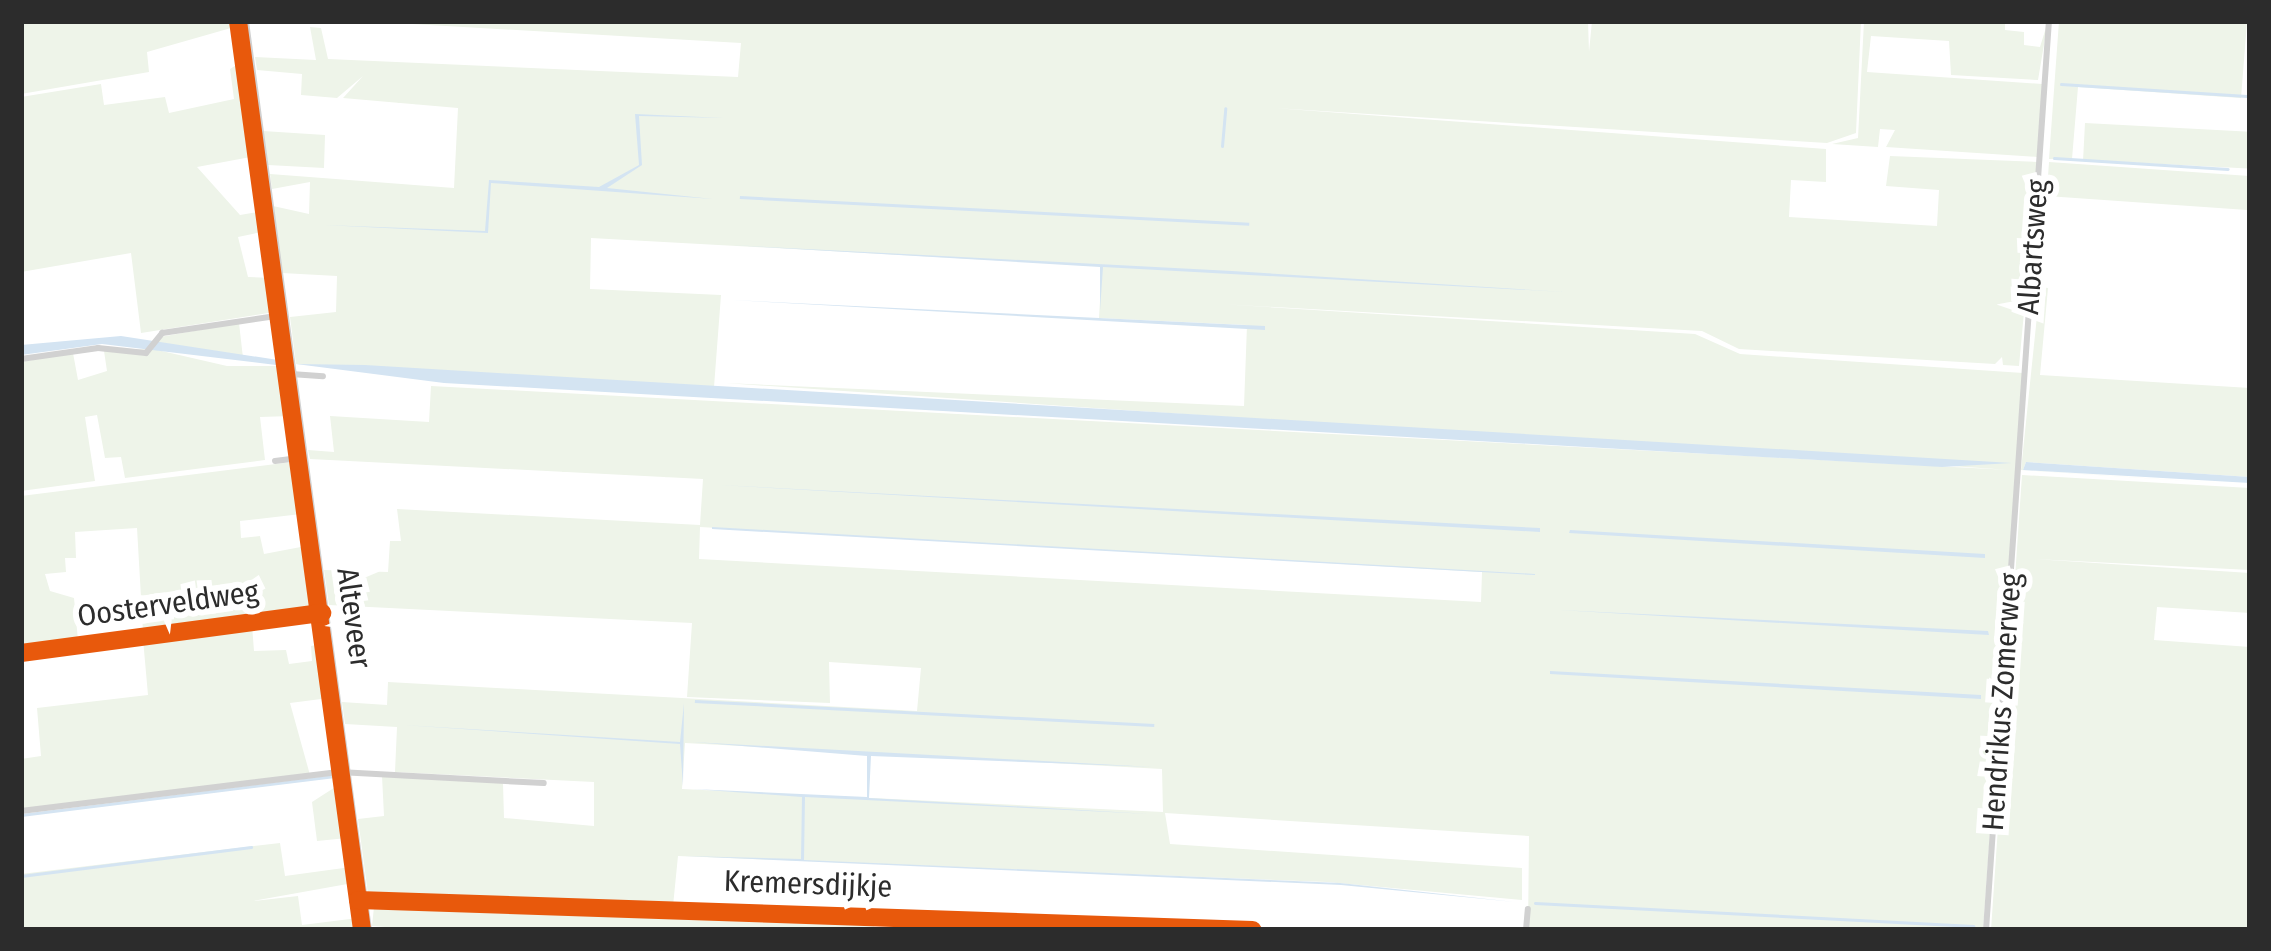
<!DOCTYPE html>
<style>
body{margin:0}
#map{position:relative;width:2271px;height:951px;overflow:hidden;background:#fff;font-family:"Fira Sans Condensed",sans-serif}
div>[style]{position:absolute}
.green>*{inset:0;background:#eef4e9;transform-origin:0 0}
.water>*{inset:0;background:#d4e4f2;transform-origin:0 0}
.stream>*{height:3px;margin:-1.5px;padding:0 1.5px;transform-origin:1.5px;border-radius:1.5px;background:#d4e4f2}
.minor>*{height:6px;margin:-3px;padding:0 3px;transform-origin:3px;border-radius:3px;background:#d1d1d1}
.tertiary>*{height:9px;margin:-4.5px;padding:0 4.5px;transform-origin:4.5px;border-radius:4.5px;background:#d1d1d1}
.cycleway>*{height:18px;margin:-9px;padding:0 9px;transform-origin:9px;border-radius:9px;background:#e8590c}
span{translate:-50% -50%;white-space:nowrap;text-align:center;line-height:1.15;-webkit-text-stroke:12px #fff;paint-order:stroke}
.street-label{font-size:30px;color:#2c2c2c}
.frame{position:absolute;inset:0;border:24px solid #2c2c2c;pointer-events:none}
</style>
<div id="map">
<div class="green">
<div style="clip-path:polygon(21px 21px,237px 21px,238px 26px,147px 52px,149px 72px,21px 94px)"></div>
<div style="clip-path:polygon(evenodd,361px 21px,1588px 21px,1589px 52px,1592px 21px,1861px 21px,1856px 133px,1827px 143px,1274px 108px,1826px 149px,1826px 182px,1791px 180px,1789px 217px,1937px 226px,1939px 190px,1886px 186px,1890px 156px,2038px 162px,2019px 366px,2003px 365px,2002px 357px,1995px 364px,1739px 349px,1702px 331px,1220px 304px,1695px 334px,1740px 354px,2023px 373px,1983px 930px,1528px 930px,1529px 836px,1165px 813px,1170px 844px,1522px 868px,1522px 900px,1327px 882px,678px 856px,673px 906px,368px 894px,358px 819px,384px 816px,382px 776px,503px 783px,504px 818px,594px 826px,594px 782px,395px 772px,397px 727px,345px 724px,342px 702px,387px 705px,388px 682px,917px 711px,921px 668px,829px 662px,830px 703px,687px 697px,692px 623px,329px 605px,324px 570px,388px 572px,390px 541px,401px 541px,397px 509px,700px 525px,703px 479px,310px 459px,308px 450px,334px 452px,330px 416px,429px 422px,431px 386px,2010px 470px,725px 383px,1244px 406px,1247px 325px,1099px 318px,1102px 266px,591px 238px,590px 289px,721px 295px,714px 387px,296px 364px,290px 317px,336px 312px,337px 276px,282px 273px,273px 206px,309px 214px,310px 182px,272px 189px,270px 174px,454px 188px,458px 108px,343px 98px,363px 76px,337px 98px,301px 95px,302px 74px,257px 70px,255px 57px,316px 60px,310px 27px,321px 28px,328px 59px,738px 77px,741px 43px,361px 21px,700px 527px,1482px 572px,1481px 602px,699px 559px,700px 527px,361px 21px,685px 743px,1162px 769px,1163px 812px,682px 789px,685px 743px)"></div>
<div style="clip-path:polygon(1864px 21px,2005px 21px,2005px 30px,2024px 32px,2024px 45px,2040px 47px,2048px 21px,2038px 80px,1951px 75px,1949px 41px,1871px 36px,1867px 72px,2042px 84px,2038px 157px,1886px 147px,1895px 130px,1880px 129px,1878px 147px,1832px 144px,1858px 138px)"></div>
<div style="clip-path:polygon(2059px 21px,2247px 22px,2241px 98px,2078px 87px,2072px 159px,2049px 159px)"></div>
<div style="clip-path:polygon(241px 62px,256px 156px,197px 167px,240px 215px,263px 211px,266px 231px,238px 237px,248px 277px,271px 278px,275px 312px,141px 333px,131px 253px,21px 272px,21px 97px,101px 84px,104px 105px,165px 97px,169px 113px,234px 99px,230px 69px)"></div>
<div style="left:2085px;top:123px;width:165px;height:37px;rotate:3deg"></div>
<div style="clip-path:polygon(263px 131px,325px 135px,324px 168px,268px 165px)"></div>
<div style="left:2049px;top:162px;width:201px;height:34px;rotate:4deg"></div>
<div style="clip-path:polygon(2040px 287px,2048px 288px,2040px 375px,2250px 388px,2250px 477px,2026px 462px,2023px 470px,2250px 485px,2021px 470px)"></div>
<div style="clip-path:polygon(239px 323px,243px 358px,154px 344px,160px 337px)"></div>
<div style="clip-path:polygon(153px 349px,227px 366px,284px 366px,291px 416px,260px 417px,265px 460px,125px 478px,121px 457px,105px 458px,97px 415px,85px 417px,95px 481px,21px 491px,21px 362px,73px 353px,78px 380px,107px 371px,104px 351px)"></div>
<div style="clip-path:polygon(292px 462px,301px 514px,240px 521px,241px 538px,260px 536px,264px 554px,306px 546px,310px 612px,143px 632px,137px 528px,75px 532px,76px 558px,65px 558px,66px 572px,45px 574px,50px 591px,74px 598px,78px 640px,21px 647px,21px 496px)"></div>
<div style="clip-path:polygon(2022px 475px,2250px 488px,2250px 570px,2034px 559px,2250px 573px,2250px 613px,2157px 607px,2154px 640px,2250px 647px,2250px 930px,1991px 930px)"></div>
<div style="clip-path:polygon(252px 625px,254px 651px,286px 650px,289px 664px,312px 661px,311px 646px,321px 644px,329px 698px,290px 703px,310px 775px,21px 810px,21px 759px,41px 756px,37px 708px,148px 695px,143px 639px)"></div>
<div style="clip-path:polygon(340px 784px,347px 838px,317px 841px,312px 802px)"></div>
<div style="clip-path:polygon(280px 843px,285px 876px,351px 867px,353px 883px,253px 901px,298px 896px,302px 925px,358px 918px,360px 930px,21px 930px,21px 874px)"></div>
<div style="clip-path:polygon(375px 897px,416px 901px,875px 918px,874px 930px,425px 930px,372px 926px)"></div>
</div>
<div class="water">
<div style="clip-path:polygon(635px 114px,724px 118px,639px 116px,642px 165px,607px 188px,713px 199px,491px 183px,488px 233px,324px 225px,485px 231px,489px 180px,599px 187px,639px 165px)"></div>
<div style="left:740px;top:196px;width:510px;height:3px;rotate:3deg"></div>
<div style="clip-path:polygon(730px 245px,1232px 271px,1565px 292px,1103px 267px,1100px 311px,1100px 267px)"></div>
<div style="clip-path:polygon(731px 300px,1265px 326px,1265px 330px)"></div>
<div style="clip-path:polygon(121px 336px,278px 360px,284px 366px,102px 344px,21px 355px,21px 345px)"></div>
<div style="clip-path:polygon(296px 364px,365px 365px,2012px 463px,1942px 467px,444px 383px)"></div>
<div style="clip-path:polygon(2026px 462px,2250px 477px,2250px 483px,2023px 470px)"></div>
<div style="clip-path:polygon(719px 485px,1540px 528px,1540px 532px)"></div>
<div style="clip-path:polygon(712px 527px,1535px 574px,1535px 575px,712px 529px)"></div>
<div style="clip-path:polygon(1570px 530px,1985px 554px,1985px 558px,1569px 533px)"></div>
<div style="clip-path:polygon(1559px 610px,1988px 631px,1989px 635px,1678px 617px)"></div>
<div style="clip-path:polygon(1550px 671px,1981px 695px,1981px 699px,1550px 674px)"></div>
<div style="left:695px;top:700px;width:460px;height:3px;rotate:3deg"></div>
<div style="clip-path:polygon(684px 703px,683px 786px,680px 744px,403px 725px,680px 742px)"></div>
<div style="clip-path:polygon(692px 742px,1153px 767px,871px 756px,869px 798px,1150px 814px,805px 797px,804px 860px,1340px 883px,1515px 902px,1341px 885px,684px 856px,801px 859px,802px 797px,693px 789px,867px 797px,867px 756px)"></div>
</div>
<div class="stream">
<div style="left:2061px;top:84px;width:186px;rotate:3.7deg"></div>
<div style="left:1222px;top:146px;width:38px;rotate:-85deg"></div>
<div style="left:2054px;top:158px;width:174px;rotate:3.6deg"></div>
<div style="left:21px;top:815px;width:316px;rotate:-7.1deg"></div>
<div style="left:21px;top:876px;width:232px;rotate:-7.2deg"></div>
<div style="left:1535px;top:903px;width:439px;rotate:3deg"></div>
</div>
<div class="minor">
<div style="left:21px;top:359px;width:78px;rotate:-8.1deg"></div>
<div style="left:98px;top:348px;width:48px;rotate:5.9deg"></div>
<div style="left:146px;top:353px;width:26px;rotate:-51deg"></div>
<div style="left:162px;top:333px;width:122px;rotate:-8.5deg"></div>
<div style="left:291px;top:374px;width:32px;rotate:4deg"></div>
<div style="left:275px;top:461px;width:26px;rotate:-7deg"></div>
<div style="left:21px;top:653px;width:304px;rotate:-7.6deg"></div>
<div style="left:21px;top:811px;width:320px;rotate:-7deg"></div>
<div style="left:339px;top:772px;width:205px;rotate:3.1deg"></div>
<div style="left:1526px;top:930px;width:21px;rotate:-85deg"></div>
<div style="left:1986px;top:930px;width:911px;rotate:-86.04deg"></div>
</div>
<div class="tertiary">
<div style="left:244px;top:21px;width:917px;rotate:82.29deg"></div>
</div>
<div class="cycleway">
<div style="left:238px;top:21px;width:917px;rotate:82.23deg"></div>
<div style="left:21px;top:653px;width:304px;rotate:-7.6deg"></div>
<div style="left:358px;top:900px;width:895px;rotate:1.92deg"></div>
</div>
<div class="street-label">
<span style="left:2033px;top:247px;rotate:-86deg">Albartsweg</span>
<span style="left:168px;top:604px;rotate:-8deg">Oosterveldweg</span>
<span style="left:354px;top:618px;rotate:82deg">Alteveer</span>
<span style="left:2002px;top:702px;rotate:-86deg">Hendrikus Zomerweg</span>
<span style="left:808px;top:884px;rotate:2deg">Kremersdijkje</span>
</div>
<div class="frame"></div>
</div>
